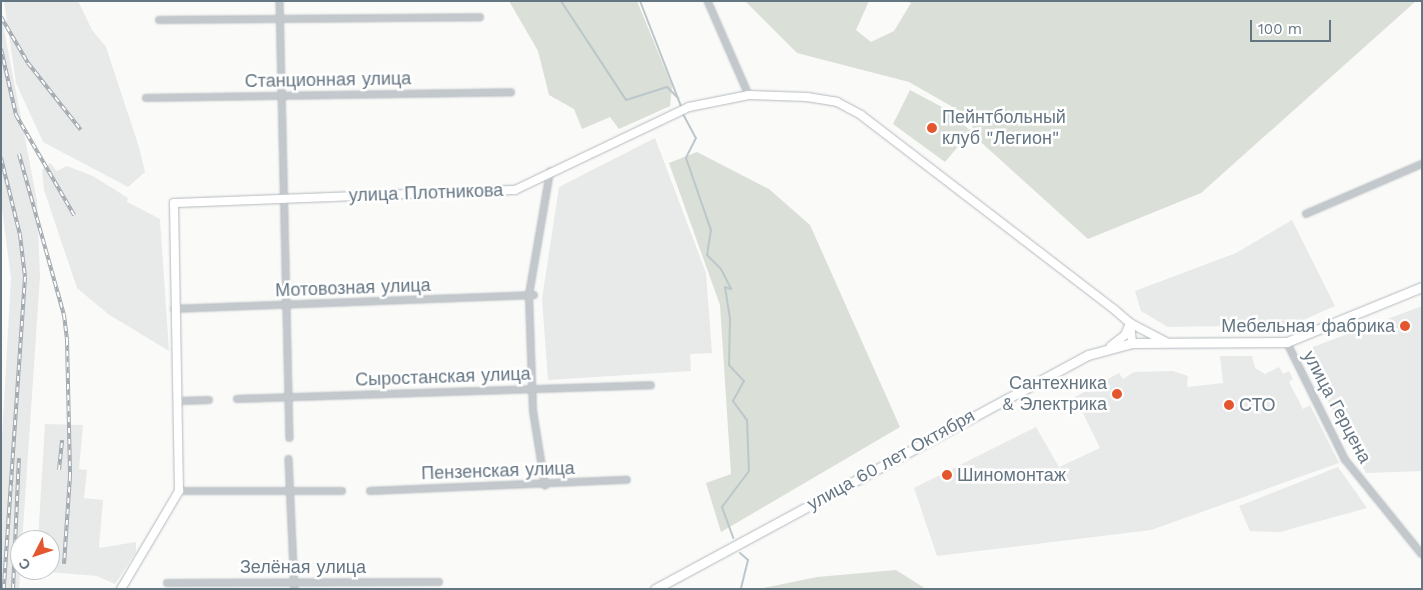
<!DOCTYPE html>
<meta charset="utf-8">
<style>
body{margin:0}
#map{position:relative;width:1423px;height:590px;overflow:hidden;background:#fafaf8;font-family:"Work Sans",sans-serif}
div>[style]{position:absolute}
.built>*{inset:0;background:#e8e9e9}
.green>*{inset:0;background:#dadfd7}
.stream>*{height:2px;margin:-1px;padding:0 1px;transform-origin:1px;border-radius:1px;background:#bbc7cb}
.roads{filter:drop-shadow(0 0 1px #b3babf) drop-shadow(0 0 1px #b3babf)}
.street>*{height:5.5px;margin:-2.75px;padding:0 2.75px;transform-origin:2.75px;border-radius:2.75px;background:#c3c8cc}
.secondary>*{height:8px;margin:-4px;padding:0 4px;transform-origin:4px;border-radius:4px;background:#fff}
.primary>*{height:9px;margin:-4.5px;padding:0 4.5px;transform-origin:4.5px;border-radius:4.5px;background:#fff}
.rail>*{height:4px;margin-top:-2px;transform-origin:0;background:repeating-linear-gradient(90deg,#fff 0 5.5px,#a2aab0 0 11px);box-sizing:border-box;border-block:1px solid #a2aab0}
.dots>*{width:14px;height:14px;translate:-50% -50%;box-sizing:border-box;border:2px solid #fff;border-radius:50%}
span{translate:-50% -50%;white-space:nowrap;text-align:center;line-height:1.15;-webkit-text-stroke:5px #fff;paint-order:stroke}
.street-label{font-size:18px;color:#657683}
.poi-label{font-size:18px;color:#657683}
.left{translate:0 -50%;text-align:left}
.right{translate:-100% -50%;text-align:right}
.frame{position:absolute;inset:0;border:2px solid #657683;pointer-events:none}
.north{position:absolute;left:10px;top:530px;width:50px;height:50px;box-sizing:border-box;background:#fff;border:1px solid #c1c8cd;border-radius:50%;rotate:229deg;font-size:14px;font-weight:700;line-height:20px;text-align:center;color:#657683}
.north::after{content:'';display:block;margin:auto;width:18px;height:22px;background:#e4572e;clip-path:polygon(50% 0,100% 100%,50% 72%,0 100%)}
.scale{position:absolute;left:1250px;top:20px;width:81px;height:22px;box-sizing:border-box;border:2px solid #657683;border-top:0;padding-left:6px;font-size:15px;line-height:18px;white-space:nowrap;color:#657683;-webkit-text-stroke:4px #fff;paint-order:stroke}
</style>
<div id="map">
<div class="built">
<div style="clip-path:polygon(4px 1px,78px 1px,92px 30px,106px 47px,139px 147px,145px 172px,128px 187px,43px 142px,16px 83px)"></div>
<div style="clip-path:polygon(1px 14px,37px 201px,40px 276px,19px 589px,1px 589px,1px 455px,11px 278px,1px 201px)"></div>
<div style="clip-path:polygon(655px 138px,706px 273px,712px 353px,690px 354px,691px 371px,548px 380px,542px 299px,559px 187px)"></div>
<div style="clip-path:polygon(50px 163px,57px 171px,67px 166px,93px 176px,128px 198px,127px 202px,160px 219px,169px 351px,108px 314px,77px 288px,44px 190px,42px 170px)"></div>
<div style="clip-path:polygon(1292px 220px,1335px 306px,1292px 325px,1168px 327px,1141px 311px,1135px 291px,1236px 253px)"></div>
<div style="clip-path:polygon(1422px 306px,1422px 471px,1366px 473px,1304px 356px,1310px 348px)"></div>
<div style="clip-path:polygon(1220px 356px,1252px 356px,1255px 368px,1265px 374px,1279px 367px,1283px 374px,1289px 371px,1293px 379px,1289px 382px,1303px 409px,1310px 405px,1339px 463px,1151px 530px,937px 556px,914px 488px,1036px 427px,1059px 467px,1100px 448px,1075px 397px,1119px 373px,1123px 379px,1134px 372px,1173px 371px,1188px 376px,1187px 387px,1223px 383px)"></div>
<div style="clip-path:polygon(45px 424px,83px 425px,79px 469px,87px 470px,84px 498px,103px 500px,99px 548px,136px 542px,136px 552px,115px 584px,97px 576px,36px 571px,50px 570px,50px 540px,38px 540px)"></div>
<div style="clip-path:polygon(1338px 467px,1367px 508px,1280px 532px,1250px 531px,1239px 506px)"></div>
</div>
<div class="green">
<div style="clip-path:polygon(509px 1px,637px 1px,672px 86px,670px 106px,619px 129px,610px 117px,582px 129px,574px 109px,549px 95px,538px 51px)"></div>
<div style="clip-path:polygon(745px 1px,869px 1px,856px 30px,871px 42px,894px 31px,911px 3px,905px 1px,1416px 1px,1201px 193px,1088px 239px,973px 135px,972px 118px,909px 82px,797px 53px)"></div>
<div style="clip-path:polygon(910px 90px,942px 107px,971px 131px,945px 162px,893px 124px)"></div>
<div style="clip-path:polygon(697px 152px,769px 189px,810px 225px,900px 427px,721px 532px,706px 483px,731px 474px,720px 305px,669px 163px)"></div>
<div style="clip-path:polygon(896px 570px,926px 589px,758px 589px,817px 577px)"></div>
</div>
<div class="stream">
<div style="left:561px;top:1px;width:118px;rotate:56.7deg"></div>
<div style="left:626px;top:100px;width:43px;rotate:-17.6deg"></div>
<div style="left:667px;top:87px;width:16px;rotate:45deg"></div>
<div style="left:640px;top:1px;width:116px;rotate:68.7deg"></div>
<div style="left:683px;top:114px;width:27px;rotate:62deg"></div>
<div style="left:696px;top:138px;width:22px;rotate:117deg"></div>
<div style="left:686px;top:158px;width:76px;rotate:70.9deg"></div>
<div style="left:711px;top:230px;width:25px;rotate:99deg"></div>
<div style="left:707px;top:255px;width:20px;rotate:45deg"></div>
<div style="left:721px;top:269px;width:22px;rotate:63deg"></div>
<div style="left:731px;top:289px;width:6px;rotate:-162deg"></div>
<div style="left:725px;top:287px;width:31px;rotate:81deg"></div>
<div style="left:730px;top:318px;width:47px;rotate:91.2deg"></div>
<div style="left:729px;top:365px;width:22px;rotate:47deg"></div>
<div style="left:744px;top:381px;width:23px;rotate:119deg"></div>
<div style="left:733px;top:401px;width:24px;rotate:54deg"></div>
<div style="left:747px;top:420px;width:51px;rotate:87.8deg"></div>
<div style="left:749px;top:471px;width:45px;rotate:126.9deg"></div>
<div style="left:722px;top:507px;width:33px;rotate:70deg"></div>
<div style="left:740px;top:553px;width:11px;rotate:41deg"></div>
<div style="left:748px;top:560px;width:29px;rotate:104deg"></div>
</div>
<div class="roads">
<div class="street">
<div style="left:280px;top:1px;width:437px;rotate:88.7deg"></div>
<div style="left:708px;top:1px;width:103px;rotate:66.4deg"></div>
<div style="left:159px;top:20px;width:321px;rotate:-0.5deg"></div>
<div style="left:146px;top:98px;width:365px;rotate:-0.9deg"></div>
<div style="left:1306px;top:214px;width:126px;rotate:-23.3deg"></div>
<div style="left:174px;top:309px;width:360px;rotate:-2.2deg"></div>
<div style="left:1287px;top:342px;width:131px;rotate:63.6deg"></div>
<div style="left:1345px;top:459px;width:122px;rotate:51deg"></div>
<div style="left:237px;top:399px;width:414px;rotate:-1.9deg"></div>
<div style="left:180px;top:401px;width:29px;rotate:-2deg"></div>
<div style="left:289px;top:459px;width:130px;rotate:87.4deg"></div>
<div style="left:545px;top:486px;width:76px;rotate:-99.1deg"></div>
<div style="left:533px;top:411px;width:116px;rotate:-92deg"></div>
<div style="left:529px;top:295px;width:125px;rotate:-80.3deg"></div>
<div style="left:179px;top:491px;width:163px"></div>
<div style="left:370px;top:491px;width:257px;rotate:-2.5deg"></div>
<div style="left:167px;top:583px;width:272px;rotate:-0.2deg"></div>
</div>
<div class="secondary">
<div style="left:1111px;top:346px;width:18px;rotate:-38deg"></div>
<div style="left:1125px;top:335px;width:13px;rotate:-67deg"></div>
<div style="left:1130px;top:323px;width:41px;rotate:27.8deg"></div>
<div style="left:121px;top:589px;width:114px;rotate:-59.4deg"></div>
<div style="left:179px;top:491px;width:288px;rotate:-91deg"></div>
<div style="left:174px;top:203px;width:341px;rotate:-2.2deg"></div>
<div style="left:515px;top:190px;width:193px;rotate:-25.5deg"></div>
<div style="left:689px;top:107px;width:61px;rotate:-11.3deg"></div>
<div style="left:749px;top:95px;width:58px;rotate:2deg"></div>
<div style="left:807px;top:97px;width:30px;rotate:9deg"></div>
<div style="left:837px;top:102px;width:27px;rotate:28deg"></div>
<div style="left:861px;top:115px;width:320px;rotate:37.5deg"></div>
<div style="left:1115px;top:310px;width:20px;rotate:41deg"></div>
<div style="left:1130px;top:323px;width:20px;rotate:84deg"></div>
</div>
<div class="primary">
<div style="left:655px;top:589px;width:492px;rotate:-28.4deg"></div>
<div style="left:1088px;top:355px;width:46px;rotate:-15.3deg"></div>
<div style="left:1132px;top:343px;width:155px;rotate:-0.4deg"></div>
<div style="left:1287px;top:342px;width:146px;rotate:-22.2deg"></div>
</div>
</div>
<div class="rail">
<div style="left:1px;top:17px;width:53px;rotate:59.6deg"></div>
<div style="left:28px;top:63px;width:85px;rotate:51.7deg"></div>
<div style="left:1px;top:49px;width:68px;rotate:77.2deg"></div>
<div style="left:16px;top:115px;width:116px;rotate:59.9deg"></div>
<div style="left:19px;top:154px;width:167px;rotate:74.4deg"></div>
<div style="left:64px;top:315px;width:25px;rotate:83deg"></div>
<div style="left:67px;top:340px;width:136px;rotate:88.7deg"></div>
<div style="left:70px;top:476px;width:88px;rotate:93.9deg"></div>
<div style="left:1px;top:158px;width:79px;rotate:76.1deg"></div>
<div style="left:20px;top:235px;width:42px;rotate:83.2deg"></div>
<div style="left:25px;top:277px;width:313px;rotate:93.9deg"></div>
<div style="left:59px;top:470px;width:30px;rotate:-84deg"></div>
<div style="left:13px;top:589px;width:131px;rotate:-87.4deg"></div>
</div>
<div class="dots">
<div style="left:932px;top:128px;background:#e4572e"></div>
<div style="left:1405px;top:326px;background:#e4572e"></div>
<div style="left:1117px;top:394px;background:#e4572e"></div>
<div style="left:1229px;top:405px;background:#e4572e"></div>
<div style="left:947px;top:475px;background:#e4572e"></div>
</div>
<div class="street-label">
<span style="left:328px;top:80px;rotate:-1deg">Станционная улица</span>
<span style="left:426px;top:193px;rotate:-2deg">улица Плотникова</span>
<span style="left:353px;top:288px;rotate:-2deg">Мотовозная улица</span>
<span style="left:443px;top:377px;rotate:-2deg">Сыростанская улица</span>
<span style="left:1337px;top:407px;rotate:62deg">улица Герцена</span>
<span style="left:891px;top:460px;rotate:-29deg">улица 60 лет Октября</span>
<span style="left:498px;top:471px;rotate:-2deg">Пензенская улица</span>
<span style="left:303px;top:567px">Зелёная улица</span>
</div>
<div class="poi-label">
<span class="left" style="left:942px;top:128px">Пейнтбольный<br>клуб "Легион"</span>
<span class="right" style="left:1395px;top:326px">Мебельная фабрика</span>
<span class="right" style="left:1107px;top:394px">Сантехника<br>&amp; Электрика</span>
<span class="left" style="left:1239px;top:405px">СТО</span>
<span class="left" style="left:957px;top:475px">Шиномонтаж</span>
</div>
<div class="frame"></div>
<div class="north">С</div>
<div class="scale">100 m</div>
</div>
